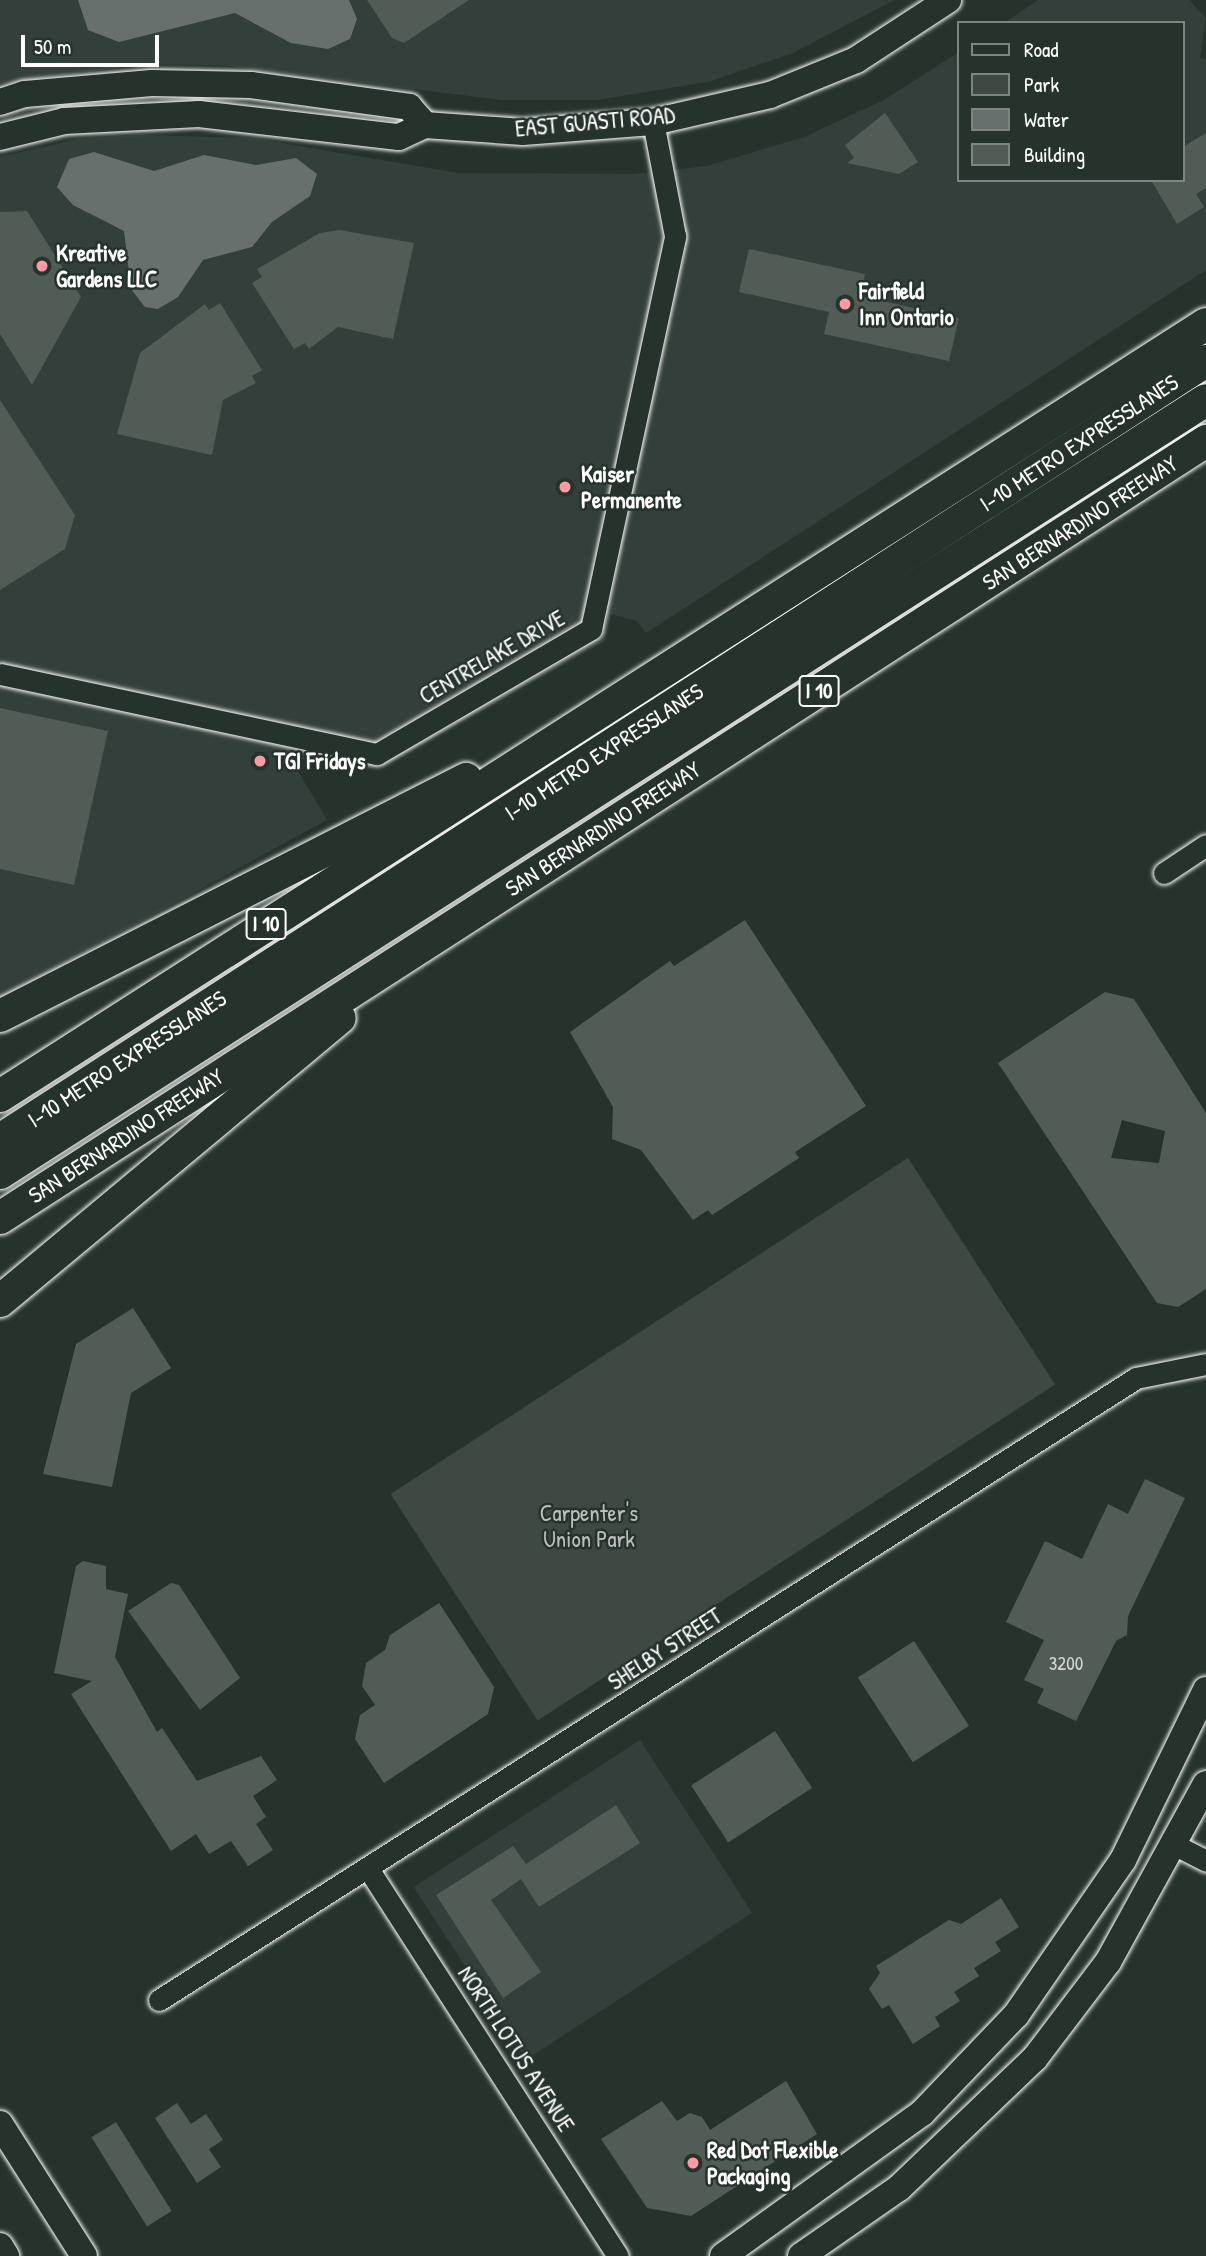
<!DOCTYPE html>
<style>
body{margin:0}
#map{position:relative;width:1206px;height:2256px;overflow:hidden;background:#26332d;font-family:"Patrick Hand",sans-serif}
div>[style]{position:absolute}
.built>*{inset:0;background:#333f3a;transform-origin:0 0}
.green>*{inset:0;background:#3e4944;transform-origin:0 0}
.water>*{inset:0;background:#67706c}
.building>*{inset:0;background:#515c57;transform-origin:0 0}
.roads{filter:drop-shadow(0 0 2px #fff) drop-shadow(0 0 2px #fff)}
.minor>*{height:21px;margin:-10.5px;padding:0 10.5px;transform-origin:10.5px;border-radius:10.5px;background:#26332d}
.major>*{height:26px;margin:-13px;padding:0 13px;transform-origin:13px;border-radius:13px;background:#26332d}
.highway>*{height:32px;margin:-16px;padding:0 16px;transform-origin:16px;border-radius:16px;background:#26332d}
.dots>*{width:19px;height:19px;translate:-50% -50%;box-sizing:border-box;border:4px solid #26332d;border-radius:50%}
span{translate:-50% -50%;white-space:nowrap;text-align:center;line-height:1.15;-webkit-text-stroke:5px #26332d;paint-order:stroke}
.number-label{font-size:19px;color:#d4d6d5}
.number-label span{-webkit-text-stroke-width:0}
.shield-label span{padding:2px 5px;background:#26332d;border:2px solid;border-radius:5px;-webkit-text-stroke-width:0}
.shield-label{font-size:21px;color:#fff;font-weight:700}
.street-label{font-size:23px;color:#fff}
.poi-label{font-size:23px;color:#fff;font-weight:700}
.left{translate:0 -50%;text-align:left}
.park-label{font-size:23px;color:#bbbfbe}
.legend{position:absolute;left:957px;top:21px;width:228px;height:161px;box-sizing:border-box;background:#26332d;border:2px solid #7d8581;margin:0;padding:9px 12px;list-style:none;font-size:21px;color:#fff}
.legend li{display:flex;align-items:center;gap:14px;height:35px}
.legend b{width:35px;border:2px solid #7d8581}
.scale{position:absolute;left:21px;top:35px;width:138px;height:32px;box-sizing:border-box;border:4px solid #fff;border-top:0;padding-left:9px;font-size:21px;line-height:24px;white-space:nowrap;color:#fff;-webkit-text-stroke:5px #26332d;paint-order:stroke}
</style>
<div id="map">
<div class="built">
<div style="clip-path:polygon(0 0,894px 0,791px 54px,708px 82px,598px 100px,502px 100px,223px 65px,144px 64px,0 84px)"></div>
<div style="clip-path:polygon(1038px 0,1189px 0,1206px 18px,1200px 58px,1206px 60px,1206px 270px,646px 633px,637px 621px,611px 614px,605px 641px,384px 766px,358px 770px,289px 756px,327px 820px,0 998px,0 157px,77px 139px,142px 135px,252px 138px,459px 173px,633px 174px,707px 166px,804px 137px,884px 100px,959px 52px,959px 180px,1183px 180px,1183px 23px,1004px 23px)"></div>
<div style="left:640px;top:1740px;width:206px;height:270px;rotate:57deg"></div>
</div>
<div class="green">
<div style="left:908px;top:1158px;width:270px;height:617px;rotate:57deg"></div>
</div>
<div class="water">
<div style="clip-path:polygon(78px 0,349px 0,357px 19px,350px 39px,328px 49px,291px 43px,235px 13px,119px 42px,88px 30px)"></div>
<div style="clip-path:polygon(94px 152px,154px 171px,204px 155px,256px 165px,296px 158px,317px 174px,310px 196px,272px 222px,252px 247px,203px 260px,178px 297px,158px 309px,145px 307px,131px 289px,124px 231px,73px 205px,57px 187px,69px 159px)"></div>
</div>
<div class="building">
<div style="clip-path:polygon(367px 0,469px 0,404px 43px,392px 38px)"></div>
<div style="clip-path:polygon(885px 113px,918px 162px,899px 174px,847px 163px,854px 158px,845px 145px)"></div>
<div style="clip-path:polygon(1206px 133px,1206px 188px,1196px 194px,1204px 207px,1177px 224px,1151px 180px,1183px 180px,1183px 147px)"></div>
<div style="clip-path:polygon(27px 211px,81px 297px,32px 385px,0 334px,0 212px)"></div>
<div style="clip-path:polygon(339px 230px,414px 243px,393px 339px,338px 327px,309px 349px,305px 343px,294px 349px,252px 283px,262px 277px,257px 269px,320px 233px)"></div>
<div style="clip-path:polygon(749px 249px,865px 274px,860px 296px,959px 318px,949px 361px,824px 334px,829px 312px,739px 292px)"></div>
<div style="clip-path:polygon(220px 303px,262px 370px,252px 376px,256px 383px,223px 400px,212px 455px,117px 434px,140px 353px,205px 304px,209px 310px)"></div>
<div style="clip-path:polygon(0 400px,75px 515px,65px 549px,0 590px)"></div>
<div style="clip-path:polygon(0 708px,108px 731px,74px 885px,0 869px)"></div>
<div style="clip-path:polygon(745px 920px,866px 1106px,795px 1152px,799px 1158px,712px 1215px,708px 1210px,693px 1220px,641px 1150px,612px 1139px,613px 1107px,570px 1032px,670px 961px,674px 966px)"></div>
<div style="clip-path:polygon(evenodd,1105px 992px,1134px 999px,1206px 1113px,1206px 1289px,1178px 1307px,1157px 1303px,998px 1063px,1105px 992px,1122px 1120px,1165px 1131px,1159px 1163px,1111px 1158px,1122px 1120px)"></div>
<div style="clip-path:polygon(133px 1308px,171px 1368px,131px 1393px,112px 1487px,43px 1474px,76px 1344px)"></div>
<div style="clip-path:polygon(1145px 1479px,1185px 1498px,1128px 1616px,1127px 1635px,1116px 1641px,1076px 1721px,1037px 1703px,1044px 1689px,1024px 1680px,1044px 1640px,1006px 1622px,1045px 1541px,1082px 1559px,1108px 1504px,1128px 1514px)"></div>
<div style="clip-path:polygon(83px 1561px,106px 1566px,106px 1589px,128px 1594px,115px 1657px,157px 1732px,162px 1728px,197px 1781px,261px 1756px,277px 1780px,253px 1796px,266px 1817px,256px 1824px,273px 1850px,248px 1866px,231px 1841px,209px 1854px,196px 1834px,171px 1851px,71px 1694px,92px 1681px,54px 1673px,76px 1566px)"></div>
<div style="clip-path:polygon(171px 1583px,179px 1585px,240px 1678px,200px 1710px,128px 1611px)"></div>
<div style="clip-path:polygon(439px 1603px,494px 1687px,488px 1714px,384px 1783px,355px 1739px,360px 1715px,375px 1705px,362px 1686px,366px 1663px,385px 1650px,390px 1635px)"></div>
<div style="left:914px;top:1641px;width:101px;height:67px;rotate:57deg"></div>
<div style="left:775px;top:1731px;width:68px;height:100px;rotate:57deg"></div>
<div style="clip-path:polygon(616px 1805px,640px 1843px,539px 1907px,521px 1879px,491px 1900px,541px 1972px,503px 1998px,436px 1895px,513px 1846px,526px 1864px)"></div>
<div style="clip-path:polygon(1001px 1898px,1019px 1927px,995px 1942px,1001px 1951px,974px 1968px,979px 1976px,954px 1992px,960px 2001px,935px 2017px,940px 2026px,913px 2044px,889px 2005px,882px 2009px,869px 1989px,880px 1973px,876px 1966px,949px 1920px,961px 1924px)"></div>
<div style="clip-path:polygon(786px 2081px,817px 2134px,691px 2216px,647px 2208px,601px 2139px,662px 2101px,677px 2121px,690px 2113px,702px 2117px,710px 2130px)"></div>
<div style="clip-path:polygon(177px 2103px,191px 2124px,206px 2114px,223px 2140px,209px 2149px,221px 2167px,197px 2183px,155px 2118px)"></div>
<div style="left:116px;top:2122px;width:105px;height:29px;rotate:58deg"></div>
</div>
<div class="roads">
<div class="minor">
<div style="left:0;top:674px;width:385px;rotate:12deg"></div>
<div style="left:377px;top:754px;width:248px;rotate:-30.3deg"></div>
<div style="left:591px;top:629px;width:402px;rotate:-77.9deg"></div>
<div style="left:675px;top:236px;width:116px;rotate:-100.9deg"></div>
<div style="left:1164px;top:873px;width:50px;rotate:-33.7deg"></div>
<div style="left:1177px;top:1846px;width:33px;rotate:27deg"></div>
<div style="left:369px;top:1870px;width:459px;rotate:57.2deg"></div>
<div style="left:159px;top:2000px;width:1158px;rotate:-32.48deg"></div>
<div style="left:1136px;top:1378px;width:71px;rotate:-11.3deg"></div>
</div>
<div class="major">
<div style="left:0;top:102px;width:26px;rotate:-18deg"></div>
<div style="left:25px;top:94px;width:127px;rotate:-5deg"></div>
<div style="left:152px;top:83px;width:99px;rotate:1.2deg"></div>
<div style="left:251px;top:85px;width:160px;rotate:7.9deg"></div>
<div style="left:409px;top:107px;width:24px;rotate:48deg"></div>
<div style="left:0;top:137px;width:66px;rotate:-14deg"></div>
<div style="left:64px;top:121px;width:135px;rotate:-3deg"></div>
<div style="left:199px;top:114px;width:201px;rotate:6.6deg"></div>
<div style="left:399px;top:137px;width:29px;rotate:-25deg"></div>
<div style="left:425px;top:125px;width:98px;rotate:4.1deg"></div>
<div style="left:523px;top:132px;width:130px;rotate:-4.4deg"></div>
<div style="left:653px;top:122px;width:120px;rotate:-13deg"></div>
<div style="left:770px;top:95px;width:93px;rotate:-22.1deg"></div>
<div style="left:856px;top:60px;width:110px;rotate:-33.1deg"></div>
<div style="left:0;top:2124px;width:156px;rotate:57.5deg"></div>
<div style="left:0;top:2246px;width:12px;rotate:59deg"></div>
<div style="left:723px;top:2256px;width:245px;rotate:-35.7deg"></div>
<div style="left:922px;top:2113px;width:136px;rotate:-46.2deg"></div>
<div style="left:1016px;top:2015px;width:188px;rotate:-55.4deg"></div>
<div style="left:1123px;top:1860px;width:189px;rotate:-64deg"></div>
<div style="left:801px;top:2256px;width:119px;rotate:-34.8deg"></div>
<div style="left:899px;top:2188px;width:188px;rotate:-43.7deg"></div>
<div style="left:1035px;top:2058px;width:121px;rotate:-52.8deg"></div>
<div style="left:1108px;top:1962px;width:203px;rotate:-61.2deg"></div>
</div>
<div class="highway">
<div style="left:0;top:1016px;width:523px;rotate:-26.96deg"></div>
<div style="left:0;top:1096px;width:1432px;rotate:-32.62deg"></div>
<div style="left:0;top:1140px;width:1436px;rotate:-32.86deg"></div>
<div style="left:0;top:1173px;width:1432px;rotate:-32.66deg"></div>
<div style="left:0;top:1218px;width:1435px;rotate:-32.79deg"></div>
<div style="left:0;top:1301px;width:442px;rotate:-39.8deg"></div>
</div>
</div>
<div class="dots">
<div style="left:42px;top:266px;background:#ff9aa2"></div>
<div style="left:845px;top:304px;background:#ff9aa2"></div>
<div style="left:565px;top:487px;background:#ff9aa2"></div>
<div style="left:260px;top:761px;background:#ff9aa2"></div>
<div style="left:693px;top:2163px;background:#ff9aa2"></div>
</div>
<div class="number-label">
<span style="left:1066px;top:1664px">3200</span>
</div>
<div class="shield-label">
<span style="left:819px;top:691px">I 10</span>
<span style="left:266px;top:924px">I 10</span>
</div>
<div class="street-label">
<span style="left:595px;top:122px;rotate:-5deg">EAST GUASTI ROAD</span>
<span style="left:1079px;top:443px;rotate:-33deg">I-10 METRO EXPRESSLANES</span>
<span style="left:1080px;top:523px;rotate:-33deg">SAN BERNARDINO FREEWAY</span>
<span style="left:492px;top:657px;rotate:-30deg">CENTRELAKE DRIVE</span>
<span style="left:604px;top:752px;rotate:-33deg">I-10 METRO EXPRESSLANES</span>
<span style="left:603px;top:829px;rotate:-33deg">SAN BERNARDINO FREEWAY</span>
<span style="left:127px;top:1059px;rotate:-33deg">I-10 METRO EXPRESSLANES</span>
<span style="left:126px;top:1136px;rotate:-33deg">SAN BERNARDINO FREEWAY</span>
<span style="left:665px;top:1649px;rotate:-33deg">SHELBY STREET</span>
<span style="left:516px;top:2049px;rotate:57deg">NORTH LOTUS AVENUE</span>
</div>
<div class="poi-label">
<span class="left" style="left:56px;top:266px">Kreative<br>Gardens LLC</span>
<span class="left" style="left:859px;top:304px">Fairfield<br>Inn Ontario</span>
<span class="left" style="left:581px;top:487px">Kaiser<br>Permanente</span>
<span class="left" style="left:274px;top:761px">TGI Fridays</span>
<span class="left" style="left:707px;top:2163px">Red Dot Flexible<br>Packaging</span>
</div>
<div class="park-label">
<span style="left:589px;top:1526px">Carpenter's<br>Union Park</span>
</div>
<ul class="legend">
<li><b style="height:9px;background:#26332d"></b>Road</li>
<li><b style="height:19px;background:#3e4944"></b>Park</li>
<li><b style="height:19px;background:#67706c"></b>Water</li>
<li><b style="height:19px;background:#515c57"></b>Building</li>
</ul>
<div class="scale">50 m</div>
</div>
